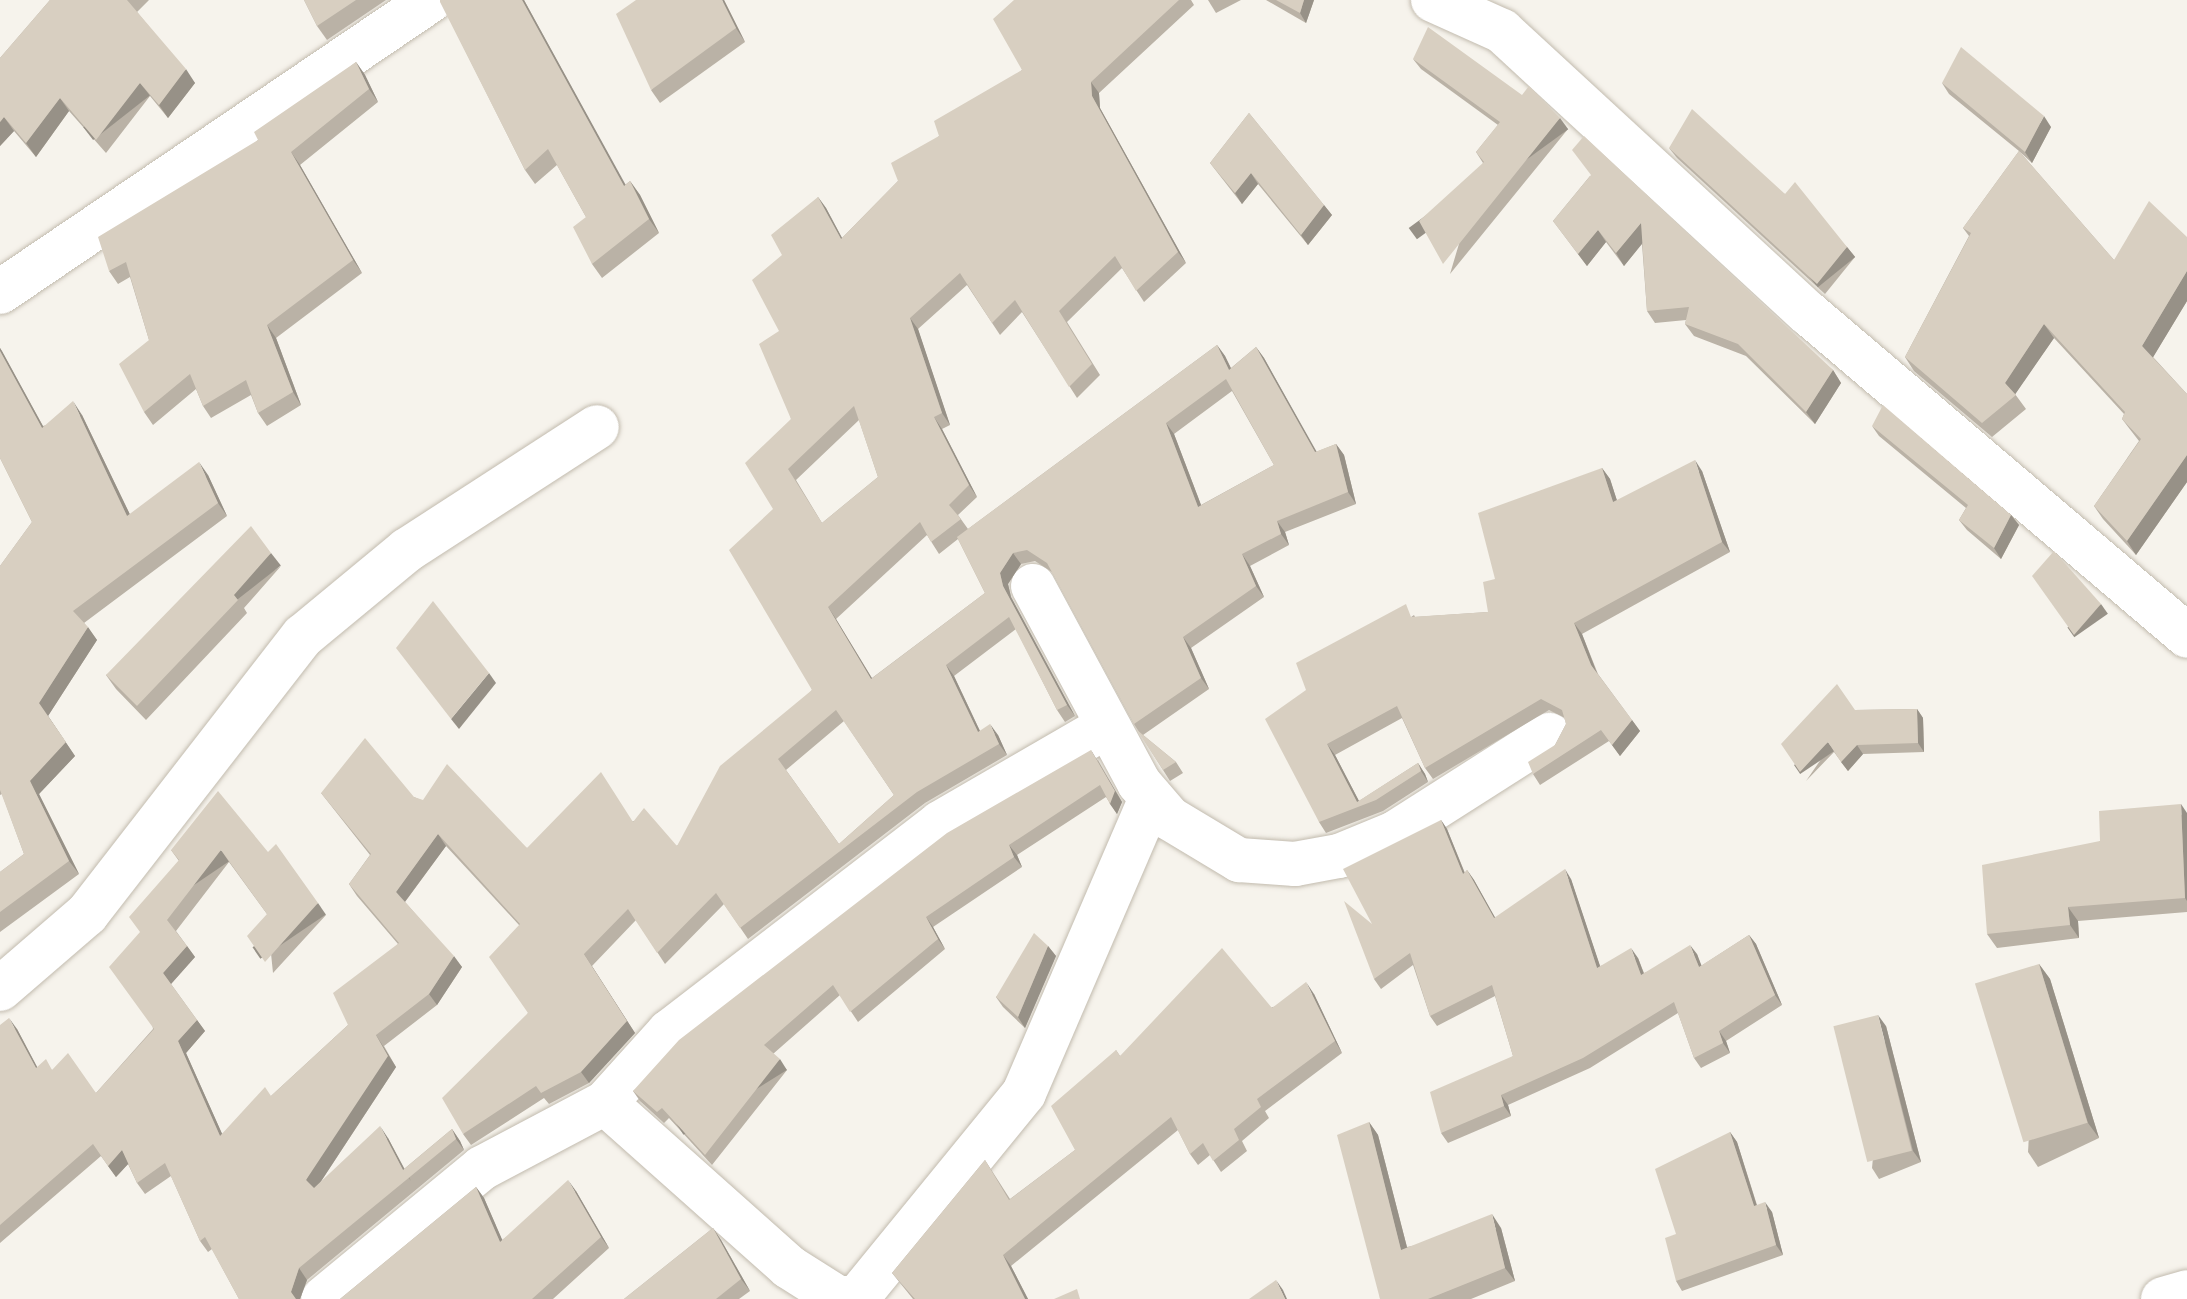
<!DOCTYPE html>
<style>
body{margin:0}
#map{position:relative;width:2187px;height:1299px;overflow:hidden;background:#f6f3ec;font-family:"Public Sans",sans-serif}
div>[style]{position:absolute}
.roads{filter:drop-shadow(0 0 2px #c2bbae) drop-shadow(0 0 2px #c2bbae)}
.street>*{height:44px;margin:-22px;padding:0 22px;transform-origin:22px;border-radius:22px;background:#fff}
.wall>*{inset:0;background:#bab2a6}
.shaded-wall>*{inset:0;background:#979187;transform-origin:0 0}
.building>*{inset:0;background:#d8cfc1;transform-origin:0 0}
span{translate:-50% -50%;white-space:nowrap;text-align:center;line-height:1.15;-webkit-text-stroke:6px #fff;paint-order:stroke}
</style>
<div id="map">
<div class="roads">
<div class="street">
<div style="left:1433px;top:0;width:76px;rotate:24.2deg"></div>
<div style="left:1502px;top:31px;width:416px;rotate:42.7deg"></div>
<div style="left:1808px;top:313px;width:498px;rotate:40.4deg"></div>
<div style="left:0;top:292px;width:521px;rotate:-34.12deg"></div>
<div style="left:1033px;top:586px;width:224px;rotate:61.7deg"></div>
<div style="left:1139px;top:783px;width:46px;rotate:49.4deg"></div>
<div style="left:1169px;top:818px;width:82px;rotate:31deg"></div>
<div style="left:1239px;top:860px;width:56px;rotate:4.1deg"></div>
<div style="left:1295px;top:864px;width:45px;rotate:-10.3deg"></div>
<div style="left:1339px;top:856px;width:61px;rotate:-22.3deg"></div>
<div style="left:1395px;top:833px;width:183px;rotate:-32.5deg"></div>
<div style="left:0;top:989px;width:115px;rotate:-40.8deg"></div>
<div style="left:87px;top:914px;width:352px;rotate:-52.2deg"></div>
<div style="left:303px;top:636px;width:135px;rotate:-39.6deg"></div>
<div style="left:407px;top:550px;width:226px;rotate:-32.9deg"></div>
<div style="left:605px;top:1103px;width:246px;rotate:41.7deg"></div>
<div style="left:789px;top:1267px;width:58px;rotate:32.3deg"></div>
<div style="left:838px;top:1298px;width:19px"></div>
<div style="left:857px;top:1298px;width:264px;rotate:-50.8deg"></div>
<div style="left:1024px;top:1093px;width:321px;rotate:-66.7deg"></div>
<div style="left:323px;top:1299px;width:206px;rotate:-39.5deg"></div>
<div style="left:482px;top:1168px;width:139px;rotate:-27.9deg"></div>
<div style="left:605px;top:1103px;width:96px;rotate:-48deg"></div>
<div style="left:669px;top:1032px;width:342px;rotate:-37.6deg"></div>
<div style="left:940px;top:823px;width:193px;rotate:-30.1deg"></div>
<div style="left:2163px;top:1299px;width:25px;rotate:-16deg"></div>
</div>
</div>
<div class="wall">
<div style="clip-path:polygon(50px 0,149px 0,137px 12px,195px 83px,168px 118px,150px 96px,106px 153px,69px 111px,36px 157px,14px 131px,0 146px,0 58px)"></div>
<div style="clip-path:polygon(304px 0,386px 0,327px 40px,317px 26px)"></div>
<div style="clip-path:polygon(440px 0,524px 0,625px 185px,630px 181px,640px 195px,659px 233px,602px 278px,592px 264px,586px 217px,557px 165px,535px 184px,525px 170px)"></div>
<div style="clip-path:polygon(724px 0,745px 42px,660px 103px,651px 90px)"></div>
<div style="clip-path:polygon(evenodd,1014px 0,1191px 0,1194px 5px,1099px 93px,1100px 108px,1186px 263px,1144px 302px,1122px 268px,1067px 322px,1100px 375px,1077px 398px,1022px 312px,1000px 335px,967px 285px,918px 329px,950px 425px,942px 429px,977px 497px,958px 515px,968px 529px,1217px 345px,1225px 356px,1231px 368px,1256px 347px,1264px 358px,1316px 452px,1336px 444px,1344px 455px,1356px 504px,1285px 532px,1289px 545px,1250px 566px,1264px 597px,1191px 648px,1209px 689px,1143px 735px,1176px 762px,1183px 773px,1170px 781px,1163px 770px,1134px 724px,1052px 572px,1035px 561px,1021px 564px,1008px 584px,1011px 597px,1075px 716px,1065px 722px,1057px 710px,1016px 629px,954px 676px,980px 731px,998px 735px,1007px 755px,925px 803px,748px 939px,724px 904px,665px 964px,636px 920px,592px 966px,635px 1033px,589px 1083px,549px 1104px,544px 1098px,471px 1145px,463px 1134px,528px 1013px,519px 925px,446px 846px,405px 902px,462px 967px,437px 1005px,384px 1046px,396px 1067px,320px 1183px,388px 1138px,404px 1169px,452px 1129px,460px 1141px,464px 1150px,307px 1280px,300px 1299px,239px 1299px,212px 1249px,208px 1252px,200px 1241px,171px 1176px,145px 1194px,137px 1183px,128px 1164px,116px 1177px,101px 1156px,0 1243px,0 1025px,17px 1029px,37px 1067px,53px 1070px,96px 1093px,153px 1029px,140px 933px,179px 861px,171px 850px,268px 852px,326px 915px,273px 973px,267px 914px,229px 862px,176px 931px,195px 957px,171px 984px,205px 1031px,186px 1053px,222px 1134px,271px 1096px,348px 1025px,398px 944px,357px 896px,349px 884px,370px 855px,321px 793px,414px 797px,527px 848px,634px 821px,677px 846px,812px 690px,773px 509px,791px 419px,779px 331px,782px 255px,818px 197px,826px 208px,842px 238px,898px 181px,939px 136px,1022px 70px,1014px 0,1232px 391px,1274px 465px,1201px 505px,1174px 434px,1232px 391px,1014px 0,859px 420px,878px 477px,822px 523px,796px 480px,859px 420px,1014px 0,927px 535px,939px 554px,958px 539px,985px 593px,872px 678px,836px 619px,927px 535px,1014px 0,844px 721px,894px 795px,839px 844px,786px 770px,844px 721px)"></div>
<div style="clip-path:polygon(1208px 0,1241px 0,1216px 13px)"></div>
<div style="clip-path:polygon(1266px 0,1314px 0,1306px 23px)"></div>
<div style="clip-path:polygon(1413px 59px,1568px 129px,1450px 274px,1483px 163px,1476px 152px,1498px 125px,1421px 69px)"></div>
<div style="clip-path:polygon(356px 62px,365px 75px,378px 102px,300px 165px,362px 273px,276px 338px,301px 405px,267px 426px,258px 413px,251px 395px,211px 418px,203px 406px,196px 389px,153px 425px,144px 412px,149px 340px,130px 277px,118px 284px,109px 271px,258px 140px)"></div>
<div style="clip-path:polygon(1942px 83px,2051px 127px,2032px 163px,2019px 151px,2114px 260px,2187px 237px,2187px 301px,2153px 357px,2187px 394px,2187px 482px,2136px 555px,2103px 519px,2094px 506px,2139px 441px,2122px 419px,2124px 414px,2054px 338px,2015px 394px,2026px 409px,1992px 437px,1914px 371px,1905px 357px,1969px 236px,1963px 228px,2019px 151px,1949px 94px)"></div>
<div style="clip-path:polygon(1249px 113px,1332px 215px,1308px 245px,1258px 184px,1242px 204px,1210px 163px)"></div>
<div style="clip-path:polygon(1669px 148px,1785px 194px,1847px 247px,1855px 257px,1825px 294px,1677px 158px)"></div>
<div style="clip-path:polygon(1590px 176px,1833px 370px,1841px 383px,1815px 424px,1746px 356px,1694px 336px,1685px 324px,1686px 320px,1655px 323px,1647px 311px,1642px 244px,1624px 266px,1606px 242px,1587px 266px,1553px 221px)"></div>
<div style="clip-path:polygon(0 348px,43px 426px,82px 415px,130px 515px,208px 475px,227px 516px,84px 623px,97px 640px,48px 716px,75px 756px,39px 794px,79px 874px,0 932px,0 872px,24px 854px,2px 794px,0 795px,0 566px,32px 522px,0 458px)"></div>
<div style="clip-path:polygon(1872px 426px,2011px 515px,2019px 525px,2001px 559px,1967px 530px,1959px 520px,1966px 508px,1879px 436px)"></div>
<div style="clip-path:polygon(1602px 468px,1610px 479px,1617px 501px,1702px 471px,1730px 552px,1582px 634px,1598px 674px,1640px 731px,1620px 756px,1609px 741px,1540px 785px,1533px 774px,1555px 745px,1566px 724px,1565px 718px,1549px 710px,1433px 779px,1425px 768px,1402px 718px,1335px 755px,1359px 801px,1418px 763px,1425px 774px,1428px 782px,1383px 811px,1326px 833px,1319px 822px,1306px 690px,1414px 615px,1415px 617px,1488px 612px,1495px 579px)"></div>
<div style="clip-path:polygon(281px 566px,244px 608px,247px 613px,146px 720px,116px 689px,106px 675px)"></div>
<div style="clip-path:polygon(1917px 709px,1923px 718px,1924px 752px,1863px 754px,1848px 771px,1834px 752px,1806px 781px,1855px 710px)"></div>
<div style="clip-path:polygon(1098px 760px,1122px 802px,1117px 814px,1106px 797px,1017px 855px,1022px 867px,933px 927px,945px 949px,858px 1022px,840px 995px,773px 1054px,787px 1070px,712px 1165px,669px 1118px,664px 1123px,640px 1101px,633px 1091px)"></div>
<div style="clip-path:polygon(2187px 813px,2187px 912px,2078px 921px,2079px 938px,1997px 948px,1987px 934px,2100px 841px)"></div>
<div style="clip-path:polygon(1441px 820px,1447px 829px,1465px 873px,1467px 870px,1474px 880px,1495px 918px,1571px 879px,1600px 966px,1638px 958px,1644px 973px,1697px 954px,1701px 966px,1749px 935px,1756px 944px,1782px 1005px,1726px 1041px,1730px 1053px,1701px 1068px,1694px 1058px,1678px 1013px,1590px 1068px,1508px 1105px,1511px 1116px,1448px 1143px,1441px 1133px,1513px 1056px,1495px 996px,1437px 1026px,1430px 1016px,1413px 965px,1381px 989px,1374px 979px,1372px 924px)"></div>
<div style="clip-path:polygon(1048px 946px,1056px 956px,1025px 1028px,1003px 1007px,996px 997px)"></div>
<div style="clip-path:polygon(2039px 964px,2050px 979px,2099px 1138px,2038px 1167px,2028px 1152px)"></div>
<div style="clip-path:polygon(1314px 994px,1342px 1053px,1265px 1111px,1269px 1118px,1242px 1141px,1247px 1151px,1221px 1172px,1210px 1155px,1198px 1165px,1190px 1154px,1178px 1130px,1011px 1266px,1028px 1299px,913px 1299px,892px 1273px,985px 1160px,1010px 1199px,1075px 1150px,1116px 1050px,1120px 1056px)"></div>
<div style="clip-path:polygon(1886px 1026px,1921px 1162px,1879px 1179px,1872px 1168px)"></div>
<div style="clip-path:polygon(1369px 1122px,1378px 1135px,1407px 1247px,1501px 1228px,1515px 1281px,1471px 1299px,1380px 1299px)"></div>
<div style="clip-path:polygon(1730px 1132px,1737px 1142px,1757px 1205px,1772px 1212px,1783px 1255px,1682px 1291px,1676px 1281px,1676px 1234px)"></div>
<div style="clip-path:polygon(476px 1187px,484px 1198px,502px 1240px,576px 1191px,609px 1248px,553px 1299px,340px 1299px)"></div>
<div style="clip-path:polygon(713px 1228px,721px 1240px,750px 1291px,739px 1299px,624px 1299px)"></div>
</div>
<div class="shaded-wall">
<div style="clip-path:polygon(522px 0,524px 0,634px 200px,624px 186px)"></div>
<div style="clip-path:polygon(722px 0,724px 0,745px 42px,736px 28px)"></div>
<div style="clip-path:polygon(1304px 0,1314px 0,1306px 23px,1300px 13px)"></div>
<div style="clip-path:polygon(356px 62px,365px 75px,378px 102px,369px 89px)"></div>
<div style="clip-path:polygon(186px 69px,195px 83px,168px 118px,159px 105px)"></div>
<div style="clip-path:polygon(1091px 82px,1099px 93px,1100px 108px,1186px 263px,1178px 252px,1092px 96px)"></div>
<div style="left:140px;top:83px;width:16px;height:72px;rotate:52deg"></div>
<div style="clip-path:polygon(60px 98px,69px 111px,36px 157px,26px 143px)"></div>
<div style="clip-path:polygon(2044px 116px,2051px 127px,2032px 163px,2025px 152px)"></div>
<div style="clip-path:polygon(4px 117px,14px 131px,0 146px,0 122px)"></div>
<div style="left:1560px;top:118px;width:14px;height:187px;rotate:54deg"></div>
<div style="clip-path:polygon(291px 152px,300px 165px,362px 273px,353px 260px)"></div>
<div style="clip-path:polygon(1251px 173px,1258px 184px,1242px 204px,1235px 193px)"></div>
<div style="clip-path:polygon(630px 181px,640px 195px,659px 233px,649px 219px)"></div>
<div style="clip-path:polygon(818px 197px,826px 208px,849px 251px,841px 239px)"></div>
<div style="clip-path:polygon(1324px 205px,1332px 215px,1308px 245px,1301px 235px)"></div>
<div style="clip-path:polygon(1641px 223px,1649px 235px,1624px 266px,1616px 253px)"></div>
<div style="clip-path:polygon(1598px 230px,1606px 242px,1587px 266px,1578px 254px)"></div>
<div style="left:1847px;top:247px;width:13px;height:48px;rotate:51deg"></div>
<div style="clip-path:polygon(2187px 271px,2187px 301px,2152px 359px,2142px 346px)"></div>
<div style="clip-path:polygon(910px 318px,918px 329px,950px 425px,942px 413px)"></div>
<div style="clip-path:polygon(2044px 324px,2054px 338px,2014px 396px,2005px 383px)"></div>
<div style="clip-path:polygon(267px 325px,276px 338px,301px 405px,293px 392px)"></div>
<div style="clip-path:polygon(1217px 345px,1225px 356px,1237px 381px,1229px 370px)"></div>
<div style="clip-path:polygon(1256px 347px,1264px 358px,1323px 463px,1315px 452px)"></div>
<div style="clip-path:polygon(0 348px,2px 351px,51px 441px,42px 428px,0 351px)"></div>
<div style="clip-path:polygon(1833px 370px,1841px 383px,1815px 424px,1806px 412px)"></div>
<div style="clip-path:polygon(73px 401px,82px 415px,137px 529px,127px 516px)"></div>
<div style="clip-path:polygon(934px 417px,942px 429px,977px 497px,969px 485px)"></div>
<div style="clip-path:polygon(1166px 423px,1174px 434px,1206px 518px,1198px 507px)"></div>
<div style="clip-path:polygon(1336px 444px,1344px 455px,1356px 504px,1348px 492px)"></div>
<div style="clip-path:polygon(2187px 455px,2187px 482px,2136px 555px,2127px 541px)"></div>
<div style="clip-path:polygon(1695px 460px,1702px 471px,1730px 552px,1722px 542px)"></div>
<div style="clip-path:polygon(199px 462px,208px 475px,227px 516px,218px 503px)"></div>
<div style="clip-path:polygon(1602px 468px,1610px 479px,1621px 513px,1613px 502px)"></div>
<div style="clip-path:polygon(2011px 515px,2019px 525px,2001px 559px,1994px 548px)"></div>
<div style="clip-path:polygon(1277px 521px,1285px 532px,1289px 545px,1281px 534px)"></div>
<div style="left:271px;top:553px;width:16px;height:56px;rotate:52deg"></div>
<div style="clip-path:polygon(1013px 553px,1021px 564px,1008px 584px,1011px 597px,1075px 716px,1067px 705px,1003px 586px,1000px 573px)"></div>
<div style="clip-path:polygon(1242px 554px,1250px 566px,1264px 597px,1256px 586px)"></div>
<div style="left:2101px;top:604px;width:12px;height:41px;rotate:55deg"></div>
<div style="clip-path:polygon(828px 607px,836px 619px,879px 690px,871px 679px)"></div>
<div style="clip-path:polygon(1574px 623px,1582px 634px,1598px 676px,1591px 665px)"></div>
<div style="clip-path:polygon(88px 627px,97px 640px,48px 716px,75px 756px,39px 794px,79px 874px,69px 861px,30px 781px,39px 703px)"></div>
<div style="clip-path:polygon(1183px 637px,1191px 648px,1209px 689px,1201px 678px)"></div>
<div style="clip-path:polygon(946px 665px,954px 676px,986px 744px,978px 732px)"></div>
<div style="clip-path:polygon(489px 673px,496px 683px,459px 729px,451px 719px)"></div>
<div style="clip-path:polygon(1917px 709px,1923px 718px,1924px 752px,1918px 743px)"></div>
<div style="clip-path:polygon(1632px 720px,1640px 731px,1620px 756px,1612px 745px)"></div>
<div style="clip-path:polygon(990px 724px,998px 735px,1007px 755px,999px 744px)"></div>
<div style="left:1828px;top:742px;width:11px;height:41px;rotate:56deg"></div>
<div style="clip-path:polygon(1327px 744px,1335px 755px,1361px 805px,1357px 802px)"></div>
<div style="clip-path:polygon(1857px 745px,1863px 754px,1848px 771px,1841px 762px)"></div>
<div style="clip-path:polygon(1091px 750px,1122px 802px,1117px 814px,1110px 804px)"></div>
<div style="clip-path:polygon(1418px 763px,1425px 774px,1428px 782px,1421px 771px)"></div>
<div style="clip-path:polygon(2181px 804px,2187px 813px,2187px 901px,2185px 898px)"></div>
<div style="clip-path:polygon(1441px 820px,1447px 829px,1469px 884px,1463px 874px)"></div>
<div style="clip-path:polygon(438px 834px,446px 846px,404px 903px,396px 892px)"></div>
<div style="clip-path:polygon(1009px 845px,1017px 855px,1022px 867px,1014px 857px)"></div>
<div style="left:221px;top:850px;width:14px;height:88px;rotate:56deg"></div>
<div style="clip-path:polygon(1565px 869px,1571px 879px,1604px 978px,1597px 968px)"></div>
<div style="clip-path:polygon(1467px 870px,1474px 880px,1501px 928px,1494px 918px)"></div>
<div style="left:318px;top:903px;width:14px;height:79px;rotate:56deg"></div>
<div style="clip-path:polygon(2068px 907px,2078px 921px,2079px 938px,2070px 925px)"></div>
<div style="clip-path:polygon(926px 917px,933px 927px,945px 949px,938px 939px)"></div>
<div style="clip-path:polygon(1749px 935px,1756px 944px,1782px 1005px,1775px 995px)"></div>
<div style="clip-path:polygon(1690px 945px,1697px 954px,1706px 977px,1699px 967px)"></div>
<div style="clip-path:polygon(187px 946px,195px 957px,171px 984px,163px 973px)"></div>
<div style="clip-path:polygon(1048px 946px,1056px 956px,1025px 1028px,1018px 1017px)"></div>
<div style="clip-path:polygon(1631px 948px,1638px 958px,1648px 985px,1641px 975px)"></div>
<div style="clip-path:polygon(584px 954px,635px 1033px,589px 1083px,581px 1072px)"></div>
<div style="clip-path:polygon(454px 956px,462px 967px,437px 1005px,429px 994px)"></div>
<div style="clip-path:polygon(2039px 964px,2050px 979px,2099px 1138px,2088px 1123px)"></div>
<div style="clip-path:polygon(1306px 982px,1314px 994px,1342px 1053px,1335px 1041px)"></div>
<div style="clip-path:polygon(1878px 1015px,1886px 1026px,1921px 1162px,1913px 1151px)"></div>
<div style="clip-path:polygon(9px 1018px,17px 1029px,44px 1080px,36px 1068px)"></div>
<div style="clip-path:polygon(197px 1020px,205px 1031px,186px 1053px,228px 1147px,220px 1136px,178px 1041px)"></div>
<div style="clip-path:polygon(1719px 1031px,1726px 1041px,1730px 1053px,1723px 1043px)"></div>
<div style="clip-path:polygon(376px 1035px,396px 1067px,314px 1192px,306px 1180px)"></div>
<div style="left:780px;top:1059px;width:13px;height:122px;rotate:58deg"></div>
<div style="clip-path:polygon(1501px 1095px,1508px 1105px,1511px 1116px,1504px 1106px)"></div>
<div style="clip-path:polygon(1369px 1122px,1378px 1135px,1411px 1263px,1401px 1250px)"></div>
<div style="clip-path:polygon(380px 1126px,388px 1138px,411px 1181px,403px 1170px)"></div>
<div style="clip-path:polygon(452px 1129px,460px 1141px,464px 1150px,456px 1139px)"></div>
<div style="clip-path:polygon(1730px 1132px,1737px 1142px,1760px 1216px,1754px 1206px)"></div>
<div style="clip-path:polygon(122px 1150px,130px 1162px,116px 1177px,108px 1166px)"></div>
<div style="clip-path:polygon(568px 1180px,576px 1191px,609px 1248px,601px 1237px)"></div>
<div style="clip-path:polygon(476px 1187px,484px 1198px,508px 1253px,500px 1242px)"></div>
<div style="clip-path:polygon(1765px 1202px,1772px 1212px,1783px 1255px,1776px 1245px)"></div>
<div style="clip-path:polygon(1492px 1214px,1501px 1228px,1515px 1281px,1505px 1268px)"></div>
<div style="clip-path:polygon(713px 1228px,721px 1240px,750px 1291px,741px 1279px)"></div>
<div style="clip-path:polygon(1003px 1255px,1011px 1266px,1028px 1299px,1025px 1299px)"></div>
<div style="clip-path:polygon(299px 1268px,307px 1280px,300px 1299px,295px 1299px,291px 1292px)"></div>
<div style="clip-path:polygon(1276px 1280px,1283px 1290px,1287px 1299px,1285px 1299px)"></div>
</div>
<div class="building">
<div style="clip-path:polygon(50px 0,127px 0,186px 69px,159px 105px,140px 83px,96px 140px,60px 98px,26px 143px,4px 117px,0 122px,0 58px)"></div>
<div style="clip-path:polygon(304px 0,356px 0,317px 26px)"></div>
<div style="clip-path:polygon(440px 0,522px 0,624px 186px,630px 181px,649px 219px,592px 264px,573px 227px,586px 217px,548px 149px,525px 170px,440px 2px)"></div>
<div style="clip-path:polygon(636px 0,722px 0,736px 28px,651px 90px,616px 14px)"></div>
<div style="clip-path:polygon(evenodd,1014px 0,1179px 0,1091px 82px,1092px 96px,1178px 252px,1136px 291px,1115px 256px,1059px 311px,1092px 364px,1069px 387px,1015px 300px,992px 323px,960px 273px,910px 318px,942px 413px,934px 417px,969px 485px,949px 505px,961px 519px,931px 542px,920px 522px,828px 607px,871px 679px,985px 593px,957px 537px,1217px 345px,1229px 370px,1256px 347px,1315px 452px,1336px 444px,1348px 492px,1277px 521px,1281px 534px,1242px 554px,1256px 586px,1183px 637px,1201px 678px,1134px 724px,1047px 563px,1027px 550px,1013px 553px,1000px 573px,1003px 586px,1067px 705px,1057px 710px,1009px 617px,946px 665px,978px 732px,990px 724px,999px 744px,917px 792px,740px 928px,716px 893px,657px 953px,628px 909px,584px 954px,627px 1021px,581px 1072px,541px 1093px,536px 1086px,463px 1134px,442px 1098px,528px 1013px,489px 957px,520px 924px,438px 834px,396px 892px,454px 956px,429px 994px,376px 1035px,388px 1056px,306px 1180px,314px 1188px,380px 1126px,403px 1170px,452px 1129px,456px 1139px,299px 1268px,291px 1292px,296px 1299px,239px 1299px,205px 1237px,200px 1241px,165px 1163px,137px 1183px,122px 1150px,108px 1166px,93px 1144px,0 1225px,0 1025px,9px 1018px,36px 1068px,46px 1059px,52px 1070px,68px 1053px,96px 1093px,154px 1029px,109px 967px,140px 932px,129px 917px,179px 860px,171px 850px,218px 791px,268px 852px,276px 844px,318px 903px,265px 962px,247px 936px,267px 914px,221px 850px,167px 920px,187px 946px,163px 973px,197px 1020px,178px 1041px,220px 1136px,265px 1087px,271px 1096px,348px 1025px,333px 993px,399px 943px,349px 884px,371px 854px,321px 793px,365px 738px,414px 797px,423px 800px,447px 764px,527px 848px,601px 772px,633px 822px,644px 808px,677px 846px,720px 766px,812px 690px,729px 550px,773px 509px,745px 463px,791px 419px,759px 344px,779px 331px,752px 280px,782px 255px,771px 235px,818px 197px,841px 239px,898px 181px,891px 163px,939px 136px,934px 121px,1022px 70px,993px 19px,1014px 0,1226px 379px,1274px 465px,1198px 507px,1166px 423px,1226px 379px,1014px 0,854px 406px,878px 477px,822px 523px,788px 469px,854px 406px,1014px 0,836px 710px,894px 795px,839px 844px,778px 759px,836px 710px)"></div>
<div style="clip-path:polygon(1276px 0,1304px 0,1300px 13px)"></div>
<div style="clip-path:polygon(1428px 27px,1522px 95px,1529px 86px,1560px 118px,1443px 264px,1419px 221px,1484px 162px,1476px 152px,1500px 122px,1413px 59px)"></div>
<div style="clip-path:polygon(1961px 47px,2044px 116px,2025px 152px,1942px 83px)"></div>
<div style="clip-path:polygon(356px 62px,369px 89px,291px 152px,353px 260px,267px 325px,293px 392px,258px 413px,246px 380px,203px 406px,190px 374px,144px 412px,119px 364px,149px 340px,126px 262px,109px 271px,98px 237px,258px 140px,254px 132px)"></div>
<div style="clip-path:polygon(1692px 109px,1785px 194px,1795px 182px,1847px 247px,1817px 284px,1669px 148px)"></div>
<div style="clip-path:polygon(1249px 113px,1324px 205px,1301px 235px,1251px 173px,1235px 193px,1210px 163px)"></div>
<div style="clip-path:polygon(1584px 136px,1833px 370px,1806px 412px,1738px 344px,1685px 324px,1689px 307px,1647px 311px,1641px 223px,1616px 253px,1598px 230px,1578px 254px,1553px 221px,1591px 175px,1572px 150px)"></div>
<div style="clip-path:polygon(2019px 151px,2114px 260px,2149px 201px,2187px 237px,2187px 271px,2142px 346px,2187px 394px,2187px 455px,2127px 541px,2094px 506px,2141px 439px,2122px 419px,2125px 412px,2044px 324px,2005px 383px,2016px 395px,1982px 423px,1905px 357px,1971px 233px,1963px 228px)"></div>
<div style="clip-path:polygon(0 351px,42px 428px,73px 401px,127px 516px,199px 462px,218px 503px,73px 611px,88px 627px,39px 703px,66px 742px,30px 781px,69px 861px,0 912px,0 872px,24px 854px,0 790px,0 566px,32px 522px,0 458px)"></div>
<div style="clip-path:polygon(1883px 405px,2011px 515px,1994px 548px,1959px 520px,1968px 505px,1872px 426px)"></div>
<div style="clip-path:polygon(1695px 460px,1722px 542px,1574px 623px,1591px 665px,1632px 720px,1612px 745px,1601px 730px,1533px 774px,1528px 762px,1555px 745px,1566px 724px,1562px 710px,1541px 699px,1425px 768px,1397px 706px,1327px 744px,1357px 802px,1418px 763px,1421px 771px,1376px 800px,1319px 822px,1265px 719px,1306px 690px,1296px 663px,1406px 604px,1411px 617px,1488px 612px,1483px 582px,1495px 579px,1478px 513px,1602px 468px,1613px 502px)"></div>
<div style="clip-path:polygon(251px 526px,271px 553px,234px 595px,238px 600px,137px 706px,106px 675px)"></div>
<div style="clip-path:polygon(2054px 551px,2101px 604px,2074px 635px,2032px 576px)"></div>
<div style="clip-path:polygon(433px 601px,489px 673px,451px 719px,396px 648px)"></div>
<div style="clip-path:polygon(1837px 684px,1855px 710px,1917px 709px,1918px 743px,1857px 745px,1841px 762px,1828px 742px,1800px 772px,1781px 744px)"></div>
<div style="clip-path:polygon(1137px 730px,1176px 762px,1163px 770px)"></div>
<div style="clip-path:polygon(1091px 750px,1115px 791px,1110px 804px,1100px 785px,1009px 845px,1014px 857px,926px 917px,938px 939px,850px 1012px,833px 985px,764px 1045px,780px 1059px,705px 1155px,662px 1108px,657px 1112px,633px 1091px,679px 1040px,947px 833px)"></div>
<div style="clip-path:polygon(2181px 804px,2185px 898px,2068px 907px,2070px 925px,1987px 934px,1982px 865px,2100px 841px,2099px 811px)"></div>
<div style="clip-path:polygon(1441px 820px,1463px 874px,1467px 870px,1494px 918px,1565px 869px,1597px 968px,1631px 948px,1641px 975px,1690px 945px,1699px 967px,1749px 935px,1775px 995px,1719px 1031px,1723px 1043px,1694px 1058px,1674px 1002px,1583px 1058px,1501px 1095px,1504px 1106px,1441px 1133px,1430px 1092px,1513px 1056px,1492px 985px,1430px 1016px,1410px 953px,1374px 979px,1344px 901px,1372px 924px,1343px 869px)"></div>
<div style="clip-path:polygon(1034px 933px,1048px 946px,1018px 1017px,996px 997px)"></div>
<div style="clip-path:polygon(1222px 948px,1272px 1008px,1306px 982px,1335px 1041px,1257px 1099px,1261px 1107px,1234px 1129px,1239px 1140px,1213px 1161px,1203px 1143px,1190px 1154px,1171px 1117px,1003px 1255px,1025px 1299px,915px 1299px,892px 1273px,985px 1160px,1009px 1200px,1075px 1150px,1051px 1106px,1116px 1050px,1120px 1056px)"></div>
<div style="left:2039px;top:964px;width:166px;height:67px;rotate:73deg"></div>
<div style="left:1878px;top:1015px;width:140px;height:46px;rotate:76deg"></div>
<div style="clip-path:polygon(1369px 1122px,1401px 1250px,1492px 1214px,1505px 1268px,1428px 1299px,1380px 1299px,1337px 1135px)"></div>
<div style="clip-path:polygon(1730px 1132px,1754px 1206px,1765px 1202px,1776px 1245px,1676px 1281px,1665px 1238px,1676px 1234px,1655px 1169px)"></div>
<div style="clip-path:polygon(568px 1180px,601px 1237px,532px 1299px,340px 1299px,476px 1187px,500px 1242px)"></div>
<div style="clip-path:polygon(713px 1228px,741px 1279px,716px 1299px,624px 1299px)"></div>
<div style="clip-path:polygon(1276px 1280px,1285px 1299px,1249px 1299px)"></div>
<div style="clip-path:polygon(1077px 1289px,1080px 1299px,1054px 1299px)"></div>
</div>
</div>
